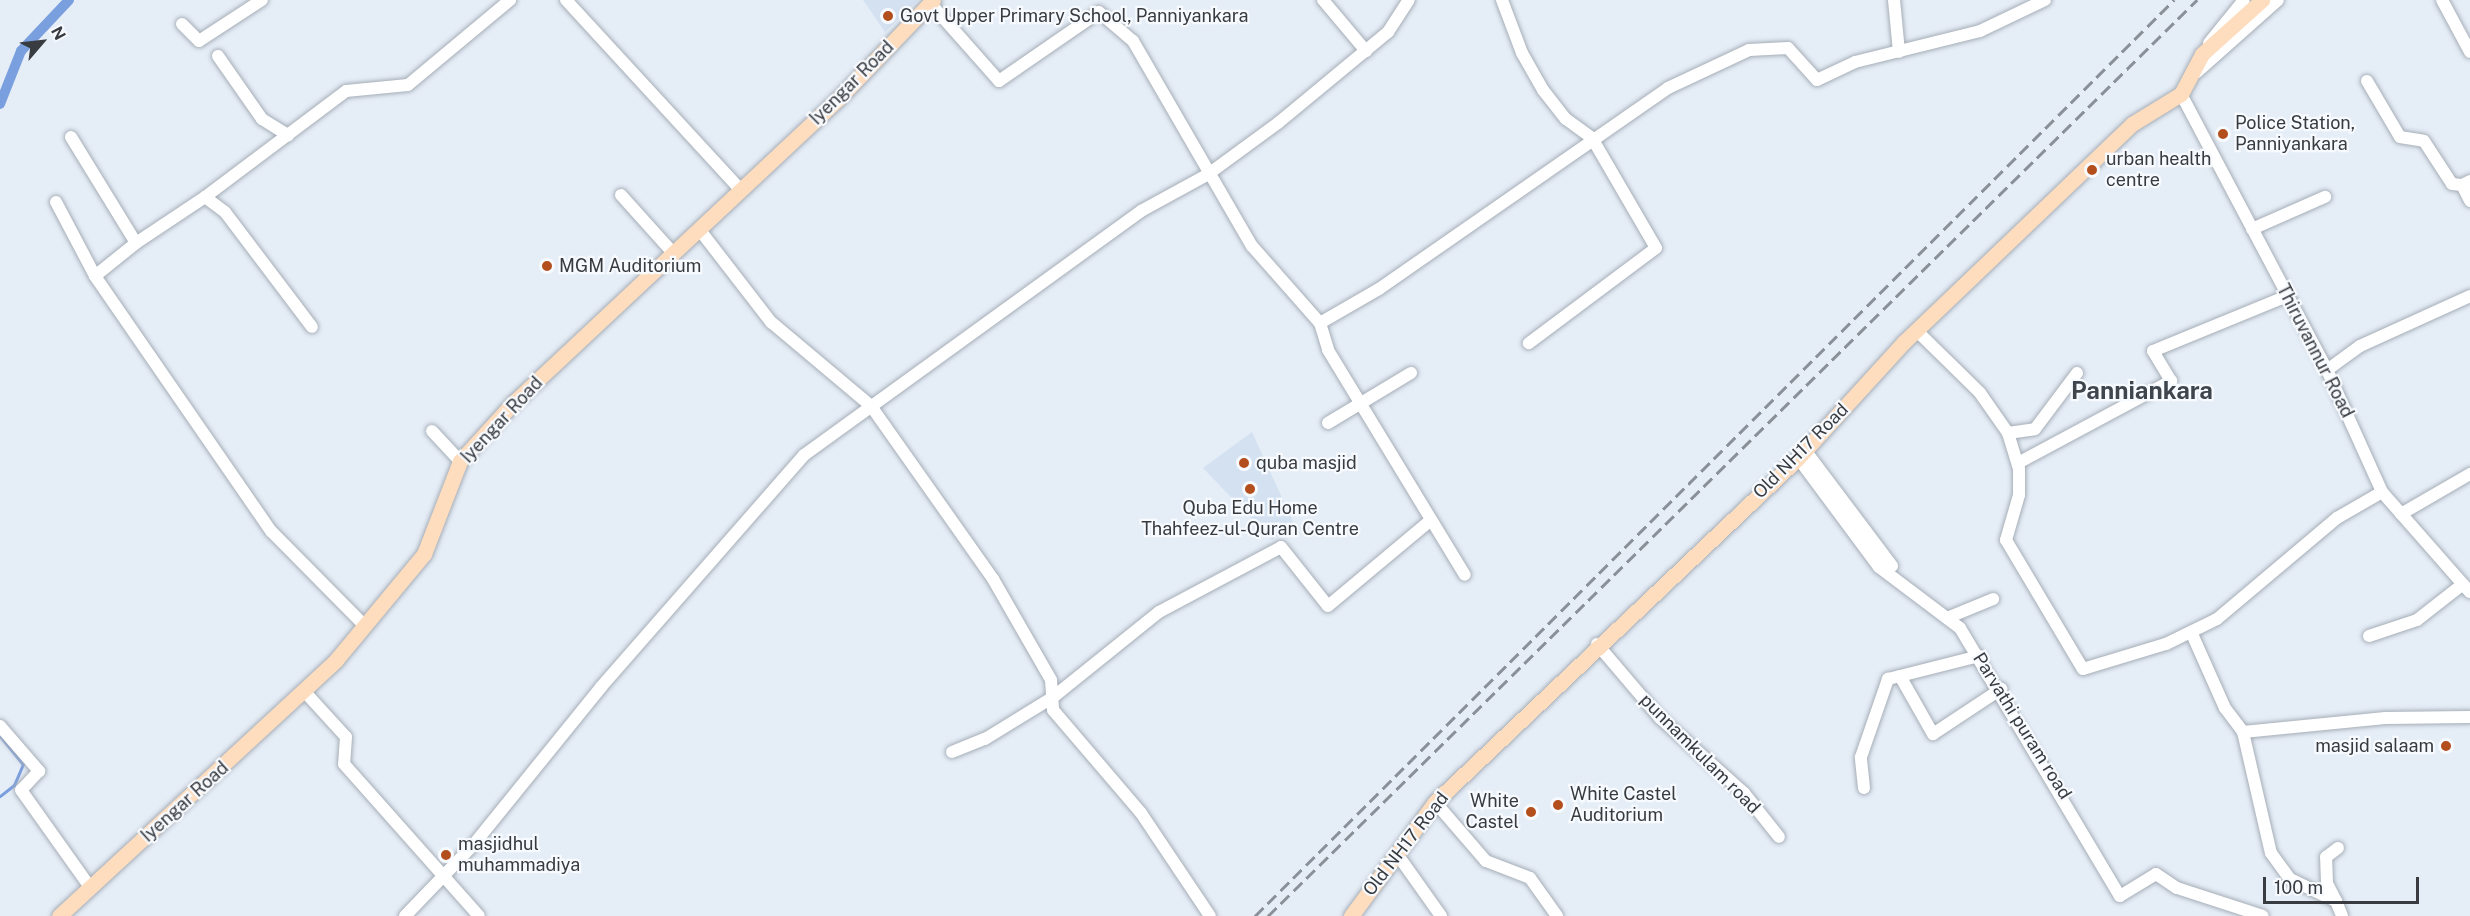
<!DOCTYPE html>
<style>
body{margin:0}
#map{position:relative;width:2470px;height:916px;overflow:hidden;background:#e5edf7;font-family:"Public Sans",sans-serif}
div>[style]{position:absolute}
.built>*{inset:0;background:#d3e1f1}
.stream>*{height:3px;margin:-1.5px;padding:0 1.5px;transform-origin:1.5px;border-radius:1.5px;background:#7a9fdf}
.canal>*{height:10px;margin:-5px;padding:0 5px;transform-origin:5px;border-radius:5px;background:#7a9fdf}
.roads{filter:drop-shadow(0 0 2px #a6aeb7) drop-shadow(0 0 2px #a6aeb7)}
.minor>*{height:12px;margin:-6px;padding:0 6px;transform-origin:6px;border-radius:6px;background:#fff}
.major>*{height:15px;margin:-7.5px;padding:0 7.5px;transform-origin:7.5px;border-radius:7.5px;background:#feddbf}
.rail>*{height:3px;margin-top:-1.5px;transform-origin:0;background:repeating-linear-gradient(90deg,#8a9097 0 12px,transparent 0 18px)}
.dots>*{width:16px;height:16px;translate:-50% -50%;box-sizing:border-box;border:3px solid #f7fafe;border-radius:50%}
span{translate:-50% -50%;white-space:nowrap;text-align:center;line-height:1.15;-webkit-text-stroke:4.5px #f7fafe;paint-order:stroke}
.poi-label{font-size:18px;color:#383c40}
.left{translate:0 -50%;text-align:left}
.right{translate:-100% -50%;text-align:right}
.street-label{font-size:18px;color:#383c40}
.district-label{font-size:24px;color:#3e454d;font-weight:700}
.north{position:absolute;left:12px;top:12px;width:60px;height:60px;-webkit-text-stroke:4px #f7fafe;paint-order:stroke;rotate:62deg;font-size:16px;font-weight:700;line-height:24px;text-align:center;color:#383c40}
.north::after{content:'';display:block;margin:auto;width:21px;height:27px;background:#383c40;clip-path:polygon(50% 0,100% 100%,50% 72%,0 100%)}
.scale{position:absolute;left:2263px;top:877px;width:156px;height:27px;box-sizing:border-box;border:3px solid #383c40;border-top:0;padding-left:8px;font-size:18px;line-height:21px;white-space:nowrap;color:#383c40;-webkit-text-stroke:4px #f7fafe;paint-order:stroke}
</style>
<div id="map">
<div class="built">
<div style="clip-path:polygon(863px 0,918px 0,885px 32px)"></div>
<div style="clip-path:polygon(1252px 432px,1294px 524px,1272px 540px,1203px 468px)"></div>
</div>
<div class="stream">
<div style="left:0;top:736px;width:36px;rotate:51deg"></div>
<div style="left:23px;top:764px;width:23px;rotate:113deg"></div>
<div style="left:14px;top:785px;width:18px;rotate:142deg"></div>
</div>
<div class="canal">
<div style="left:0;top:104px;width:57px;rotate:-68.4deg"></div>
<div style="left:21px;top:51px;width:70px;rotate:-46.7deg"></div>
</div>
<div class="roads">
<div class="minor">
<div style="left:566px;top:0;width:258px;rotate:47.4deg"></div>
<div style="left:1323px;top:0;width:67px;rotate:49.9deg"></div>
<div style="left:1502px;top:0;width:57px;rotate:69.3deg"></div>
<div style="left:1522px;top:53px;width:43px;rotate:60.4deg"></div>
<div style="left:1543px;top:90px;width:37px;rotate:52deg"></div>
<div style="left:1566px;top:119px;width:32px;rotate:36deg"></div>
<div style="left:1592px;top:138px;width:127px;rotate:59.8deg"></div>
<div style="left:1656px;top:248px;width:159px;rotate:143.2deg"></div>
<div style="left:1894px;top:0;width:52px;rotate:84.5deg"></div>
<div style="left:2442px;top:0;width:59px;rotate:61.7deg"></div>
<div style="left:930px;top:3px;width:104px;rotate:48.5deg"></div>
<div style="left:999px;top:81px;width:121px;rotate:-34.6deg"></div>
<div style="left:1099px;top:12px;width:45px;rotate:40.5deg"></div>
<div style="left:1133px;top:41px;width:237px;rotate:59.9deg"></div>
<div style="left:1252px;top:246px;width:103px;rotate:48.6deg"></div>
<div style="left:1320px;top:323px;width:28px;rotate:73deg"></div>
<div style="left:1328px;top:350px;width:263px;rotate:58.7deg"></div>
<div style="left:182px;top:24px;width:24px;rotate:45deg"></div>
<div style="left:199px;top:41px;width:75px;rotate:-33.1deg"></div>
<div style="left:2209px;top:43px;width:55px;rotate:-50.9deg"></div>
<div style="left:218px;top:56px;width:77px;rotate:55.1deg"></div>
<div style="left:262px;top:119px;width:31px;rotate:32deg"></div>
<div style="left:2197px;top:72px;width:108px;rotate:-41.6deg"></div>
<div style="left:2367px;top:81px;width:65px;rotate:59.5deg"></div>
<div style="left:2400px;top:137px;width:24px;rotate:9deg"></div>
<div style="left:2424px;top:141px;width:51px;rotate:56.9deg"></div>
<div style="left:2452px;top:184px;width:10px;rotate:6deg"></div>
<div style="left:2185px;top:88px;width:7px;rotate:124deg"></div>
<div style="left:2181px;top:94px;width:312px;rotate:62.1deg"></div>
<div style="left:2327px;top:370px;width:134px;rotate:65.7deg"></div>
<div style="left:2382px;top:492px;width:133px;rotate:48.7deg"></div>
<div style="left:71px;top:137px;width:124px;rotate:58.5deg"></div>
<div style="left:136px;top:243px;width:83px;rotate:-33.7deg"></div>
<div style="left:205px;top:197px;width:25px;rotate:37deg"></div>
<div style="left:225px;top:212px;width:144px;rotate:52.9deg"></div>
<div style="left:2470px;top:181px;width:9px;rotate:153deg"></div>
<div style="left:2462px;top:185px;width:18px;rotate:63deg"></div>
<div style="left:621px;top:195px;width:78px;rotate:48.1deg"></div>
<div style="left:205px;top:197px;width:176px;rotate:-36.9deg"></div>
<div style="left:346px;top:91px;width:62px;rotate:-5.5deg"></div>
<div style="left:408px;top:85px;width:133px;rotate:-39.8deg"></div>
<div style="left:56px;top:202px;width:84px;rotate:62.2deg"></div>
<div style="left:95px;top:276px;width:53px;rotate:-38.8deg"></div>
<div style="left:699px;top:229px;width:118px;rotate:52.3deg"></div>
<div style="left:771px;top:322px;width:131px;rotate:40deg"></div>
<div style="left:871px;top:406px;width:212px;rotate:54.8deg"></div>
<div style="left:993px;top:579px;width:116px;rotate:60.1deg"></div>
<div style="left:1051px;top:680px;width:30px;rotate:86deg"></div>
<div style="left:1053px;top:710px;width:135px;rotate:49.5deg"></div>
<div style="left:1141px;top:813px;width:124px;rotate:56.2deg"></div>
<div style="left:2252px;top:229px;width:80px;rotate:-23.7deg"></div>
<div style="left:95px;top:276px;width:310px;rotate:55.4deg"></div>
<div style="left:271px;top:531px;width:134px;rotate:45.3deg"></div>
<div style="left:1320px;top:323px;width:68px;rotate:-30deg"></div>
<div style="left:1379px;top:289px;width:352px;rotate:-34.8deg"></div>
<div style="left:1668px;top:88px;width:89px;rotate:-25.1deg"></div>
<div style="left:1749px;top:50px;width:39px;rotate:-3deg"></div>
<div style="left:1788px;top:48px;width:43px;rotate:47.8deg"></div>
<div style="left:1817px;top:80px;width:42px;rotate:-25.3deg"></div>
<div style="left:1855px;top:62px;width:129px;rotate:-13.9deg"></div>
<div style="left:1980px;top:31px;width:72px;rotate:-25.5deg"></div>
<div style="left:1916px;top:330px;width:90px;rotate:44.5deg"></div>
<div style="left:1980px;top:393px;width:49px;rotate:55deg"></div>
<div style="left:2008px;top:433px;width:38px;rotate:73deg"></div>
<div style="left:2019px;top:469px;width:26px;rotate:90deg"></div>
<div style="left:2019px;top:495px;width:47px;rotate:106.1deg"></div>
<div style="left:2006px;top:540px;width:150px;rotate:59.2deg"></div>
<div style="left:2083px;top:669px;width:87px;rotate:-16.8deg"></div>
<div style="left:2166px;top:644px;width:57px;rotate:-26.1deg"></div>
<div style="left:2217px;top:619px;width:157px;rotate:-40.1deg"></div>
<div style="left:2337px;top:518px;width:52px;rotate:-30deg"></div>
<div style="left:2327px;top:370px;width:41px;rotate:-36deg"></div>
<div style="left:2360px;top:346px;width:121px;rotate:-24.4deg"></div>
<div style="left:1328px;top:423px;width:97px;rotate:-31.1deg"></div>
<div style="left:432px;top:431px;width:41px;rotate:47deg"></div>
<div style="left:2008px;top:433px;width:27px;rotate:-8deg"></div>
<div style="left:2035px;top:429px;width:70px;rotate:-53.1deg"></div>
<div style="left:1805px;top:450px;width:145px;rotate:53.1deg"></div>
<div style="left:1798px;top:458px;width:136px;rotate:53.4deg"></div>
<div style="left:1879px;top:567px;width:101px;rotate:37deg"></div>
<div style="left:1960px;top:628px;width:312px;rotate:59.2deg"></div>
<div style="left:2120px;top:896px;width:42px;rotate:-31.4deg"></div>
<div style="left:2156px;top:874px;width:25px;rotate:34deg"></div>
<div style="left:2177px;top:888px;width:90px;rotate:18deg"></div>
<div style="left:2018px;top:463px;width:174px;rotate:-28.2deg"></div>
<div style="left:2171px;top:381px;width:35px;rotate:-121deg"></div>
<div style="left:2153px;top:351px;width:145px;rotate:-22.3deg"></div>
<div style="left:2401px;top:514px;width:80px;rotate:-30.1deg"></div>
<div style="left:1947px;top:618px;width:50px;rotate:-22.4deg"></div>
<div style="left:2192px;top:634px;width:81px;rotate:66deg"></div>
<div style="left:2225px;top:708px;width:30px;rotate:53deg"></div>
<div style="left:2243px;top:732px;width:124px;rotate:77deg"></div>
<div style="left:2271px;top:853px;width:32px;rotate:54deg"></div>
<div style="left:2290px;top:879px;width:51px;rotate:25.6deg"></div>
<div style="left:2336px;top:901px;width:16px;rotate:68deg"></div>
<div style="left:2369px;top:636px;width:51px;rotate:-18.4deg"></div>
<div style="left:2417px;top:620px;width:58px;rotate:-38deg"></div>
<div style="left:1597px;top:644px;width:97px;rotate:49.6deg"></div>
<div style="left:1660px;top:718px;width:113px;rotate:41.8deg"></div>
<div style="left:1744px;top:793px;width:56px;rotate:51.5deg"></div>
<div style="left:1900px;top:676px;width:67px;rotate:60.4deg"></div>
<div style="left:1933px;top:734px;width:82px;rotate:-33.5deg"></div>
<div style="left:304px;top:691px;width:62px;rotate:47.6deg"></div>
<div style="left:346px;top:737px;width:27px;rotate:94deg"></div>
<div style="left:344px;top:764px;width:203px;rotate:48.4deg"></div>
<div style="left:0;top:726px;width:60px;rotate:49.1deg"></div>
<div style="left:39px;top:771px;width:26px;rotate:133deg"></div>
<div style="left:21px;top:790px;width:119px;rotate:54.6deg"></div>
<div style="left:2243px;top:732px;width:143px;rotate:-5.6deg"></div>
<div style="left:2385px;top:718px;width:85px;rotate:-0.7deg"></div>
<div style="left:952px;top:752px;width:35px;rotate:-22deg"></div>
<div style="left:985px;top:739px;width:79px;rotate:-31.5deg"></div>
<div style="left:1052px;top:698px;width:137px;rotate:-38.8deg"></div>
<div style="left:1159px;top:612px;width:138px;rotate:-28deg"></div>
<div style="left:1281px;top:547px;width:75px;rotate:51.5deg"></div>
<div style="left:1328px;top:606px;width:134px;rotate:-39.9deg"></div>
<div style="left:1864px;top:788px;width:31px;rotate:-96deg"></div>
<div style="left:1861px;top:757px;width:83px;rotate:-70.9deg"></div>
<div style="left:1888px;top:679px;width:94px;rotate:-14.2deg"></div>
<div style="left:1435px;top:802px;width:78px;rotate:49.2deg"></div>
<div style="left:1486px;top:861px;width:47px;rotate:21.1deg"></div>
<div style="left:1530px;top:878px;width:47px;rotate:54.6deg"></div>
<div style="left:1397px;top:854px;width:76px;rotate:54.6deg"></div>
<div style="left:2336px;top:901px;width:20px;rotate:-117deg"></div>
<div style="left:2327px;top:883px;width:26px;rotate:-92deg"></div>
<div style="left:2326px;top:857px;width:15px;rotate:-37deg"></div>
<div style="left:405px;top:916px;width:100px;rotate:-46.2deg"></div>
<div style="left:474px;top:844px;width:202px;rotate:-51deg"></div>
<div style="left:601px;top:687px;width:308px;rotate:-48.8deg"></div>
<div style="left:804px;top:455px;width:416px;rotate:-35.9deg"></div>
<div style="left:1141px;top:211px;width:75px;rotate:-28.6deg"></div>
<div style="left:1207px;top:175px;width:88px;rotate:-36.2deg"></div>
<div style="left:1278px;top:123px;width:143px;rotate:-39.6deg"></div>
<div style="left:1388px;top:32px;width:38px;rotate:-57deg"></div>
</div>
<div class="major">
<div style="left:59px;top:916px;width:377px;rotate:-42.7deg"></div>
<div style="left:336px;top:660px;width:138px;rotate:-50.3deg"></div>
<div style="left:424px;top:554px;width:100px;rotate:-68.8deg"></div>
<div style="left:460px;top:461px;width:79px;rotate:-47.6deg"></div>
<div style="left:513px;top:403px;width:445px;rotate:-43.1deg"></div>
<div style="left:838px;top:99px;width:137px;rotate:-46.2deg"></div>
<div style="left:1351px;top:916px;width:142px;rotate:-53.6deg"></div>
<div style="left:1435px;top:802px;width:500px;rotate:-43.46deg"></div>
<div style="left:1798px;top:458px;width:157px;rotate:-47.6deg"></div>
<div style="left:1904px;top:342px;width:315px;rotate:-43.7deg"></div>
<div style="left:2132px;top:124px;width:57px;rotate:-31.5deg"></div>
<div style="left:2181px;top:94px;width:45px;rotate:-62.3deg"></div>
<div style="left:2202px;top:54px;width:81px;rotate:-42deg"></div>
</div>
</div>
<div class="rail">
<div style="left:1255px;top:916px;width:1298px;rotate:-44.91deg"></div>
<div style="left:1268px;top:916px;width:1305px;rotate:-44.6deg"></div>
</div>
<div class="dots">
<div style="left:888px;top:16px;background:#b34f1c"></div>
<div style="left:2223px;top:134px;background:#b34f1c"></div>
<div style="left:2092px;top:170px;background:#b34f1c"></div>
<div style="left:547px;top:266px;background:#b34f1c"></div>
<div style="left:1244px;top:463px;background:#b34f1c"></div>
<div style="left:1250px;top:489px;background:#b34f1c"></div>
<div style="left:2446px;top:746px;background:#b34f1c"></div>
<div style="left:1558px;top:805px;background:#b34f1c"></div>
<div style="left:1531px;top:812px;background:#b34f1c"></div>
<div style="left:446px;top:855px;background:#b34f1c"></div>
</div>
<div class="poi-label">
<span class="left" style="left:900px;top:16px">Govt Upper Primary School, Panniyankara</span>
<span class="left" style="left:2235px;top:134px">Police Station,<br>Panniyankara</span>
<span class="left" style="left:2106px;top:170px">urban health<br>centre</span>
<span class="left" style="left:559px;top:266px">MGM Auditorium</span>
<span class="left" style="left:1256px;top:463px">quba masjid</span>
<span style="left:1250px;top:519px">Quba Edu Home<br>Thahfeez-ul-Quran Centre</span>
<span class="right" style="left:2434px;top:746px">masjid salaam</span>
<span class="left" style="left:1570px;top:805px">White Castel<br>Auditorium</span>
<span class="right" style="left:1519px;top:812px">White<br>Castel</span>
<span class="left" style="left:458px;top:855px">masjidhul<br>muhammadiya</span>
</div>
<div class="street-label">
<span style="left:852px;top:83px;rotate:-45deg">Iyengar Road</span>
<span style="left:2315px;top:351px;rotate:63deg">Thiruvannur Road</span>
<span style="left:502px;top:420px;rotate:-47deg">Iyengar Road</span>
<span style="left:1801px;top:451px;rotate:-45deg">Old NH17 Road</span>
<span style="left:2022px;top:726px;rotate:58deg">Parvathi puram road</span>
<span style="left:1700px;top:754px;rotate:45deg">punnamkulam road</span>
<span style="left:185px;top:802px;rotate:-42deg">Iyengar Road</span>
<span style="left:1406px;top:844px;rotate:-52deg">Old NH17 Road</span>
</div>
<div class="district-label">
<span style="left:2142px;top:391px">Panniankara</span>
</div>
<div class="north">N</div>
<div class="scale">100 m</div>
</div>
